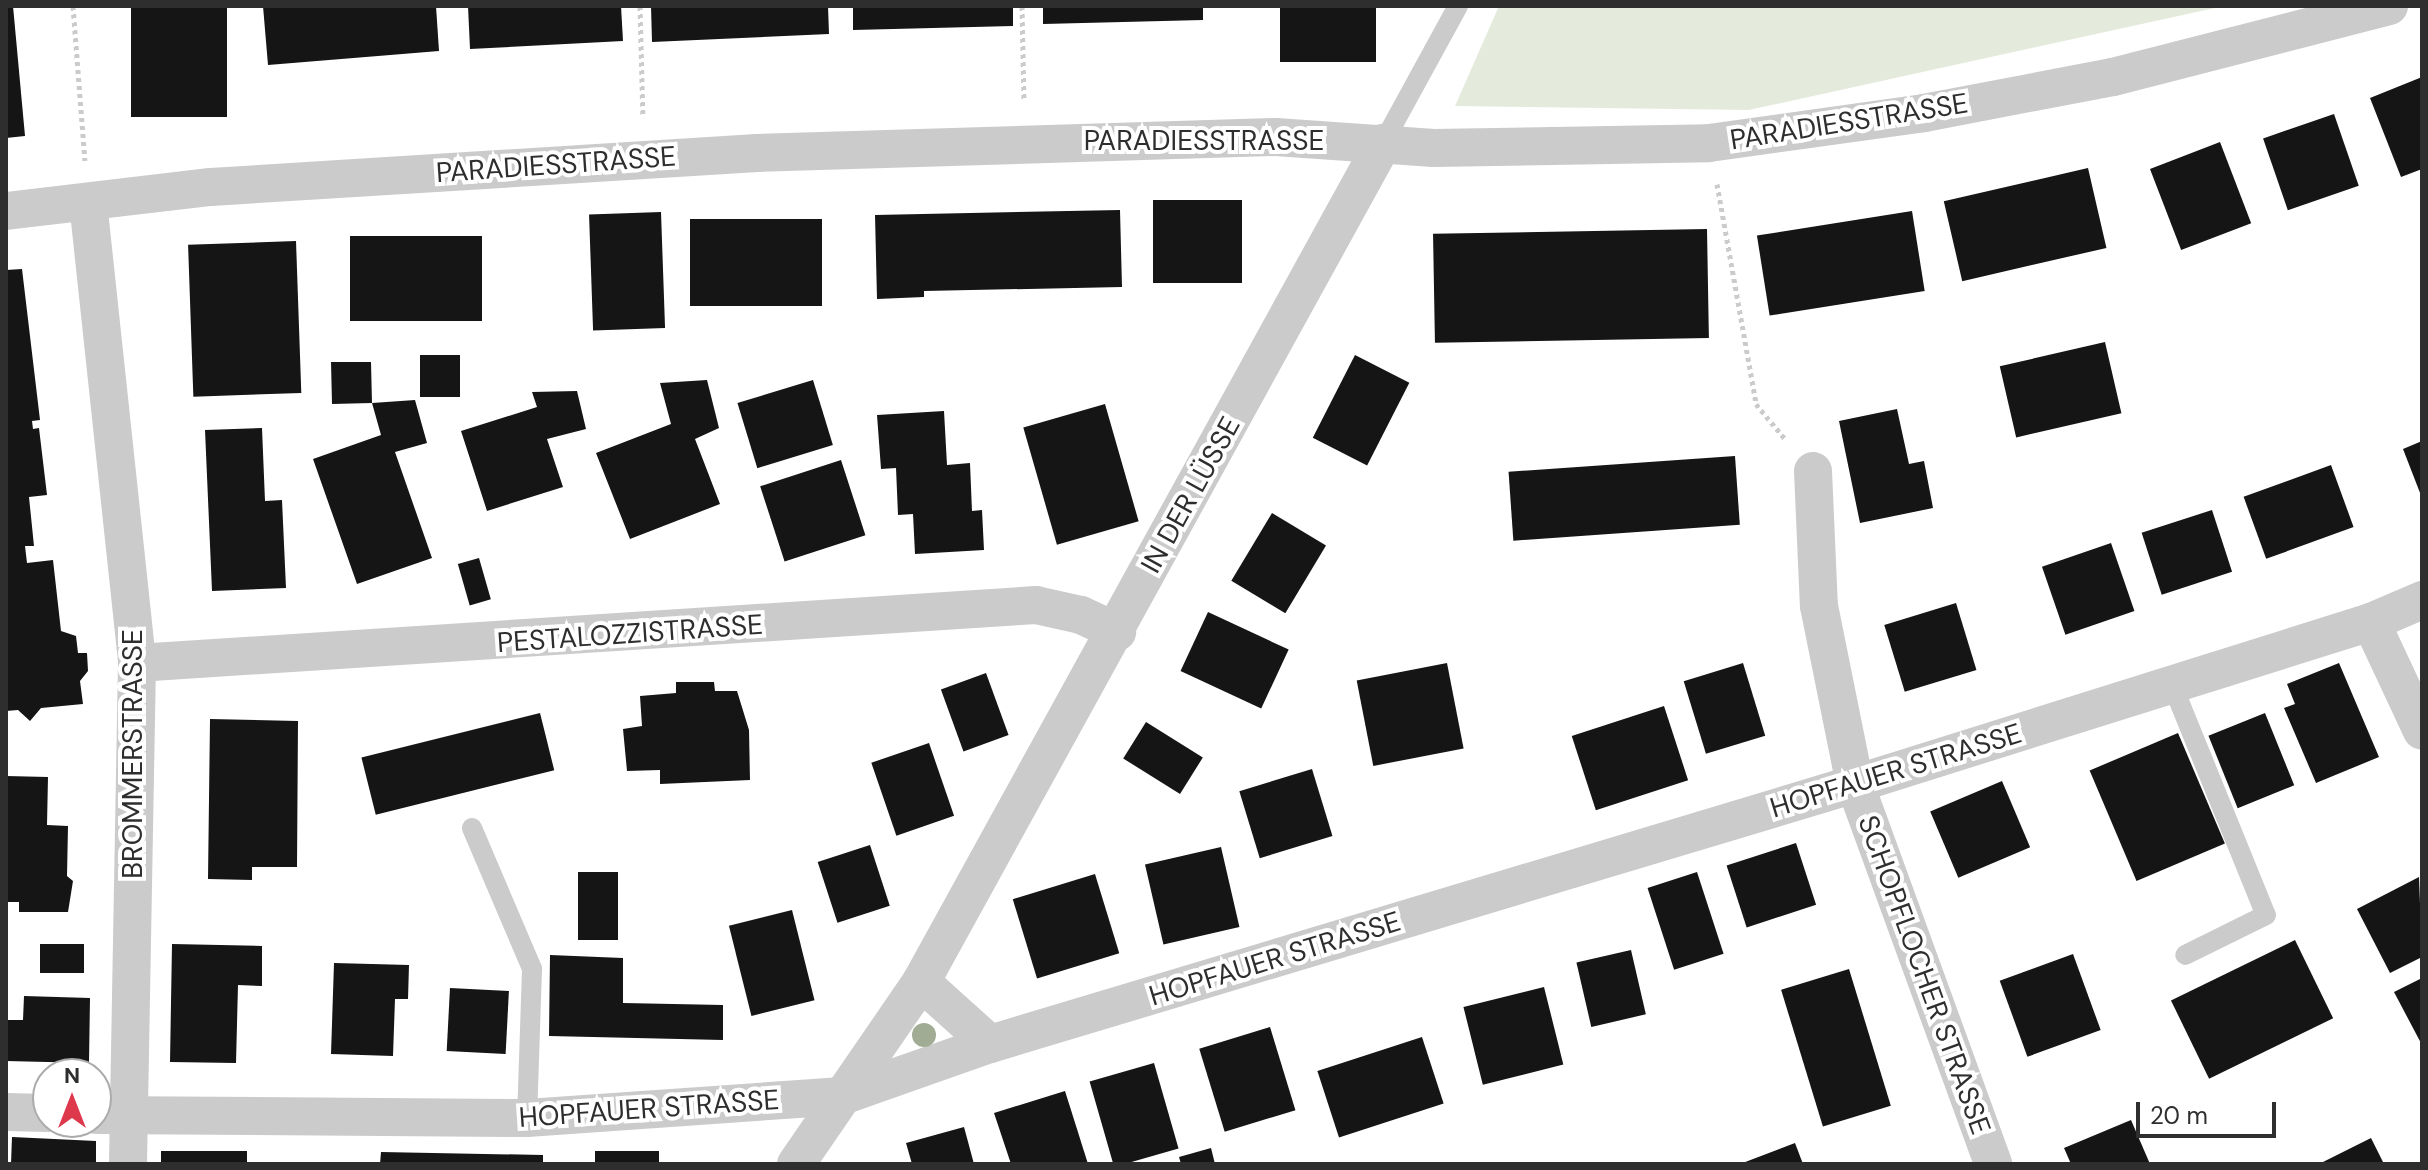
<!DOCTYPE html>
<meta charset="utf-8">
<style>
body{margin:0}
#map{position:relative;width:2428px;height:1170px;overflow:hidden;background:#fff;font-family:"DM Sans",sans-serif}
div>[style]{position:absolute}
.green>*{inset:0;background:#e5ebdc}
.building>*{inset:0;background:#151515;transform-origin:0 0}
.path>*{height:5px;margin-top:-2.5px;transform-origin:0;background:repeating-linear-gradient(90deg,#cbcbcb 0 4px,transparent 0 8px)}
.service>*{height:20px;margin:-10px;padding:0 10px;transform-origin:10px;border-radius:10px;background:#cbcbcb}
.minor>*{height:38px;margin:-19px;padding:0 19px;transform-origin:19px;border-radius:19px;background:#cbcbcb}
.trees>*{width:24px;height:24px;margin:-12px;border-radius:50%;background:#a0ac94}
span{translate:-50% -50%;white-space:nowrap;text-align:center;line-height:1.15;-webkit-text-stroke:8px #fff;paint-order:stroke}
.street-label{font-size:28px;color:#2e2e2e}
.frame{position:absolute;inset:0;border:8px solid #2e2e2e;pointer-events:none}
.north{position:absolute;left:32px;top:1058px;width:80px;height:80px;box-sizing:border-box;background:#fff;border:2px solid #ababab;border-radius:50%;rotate:0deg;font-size:22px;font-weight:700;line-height:32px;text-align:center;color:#2e2e2e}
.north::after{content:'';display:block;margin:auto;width:28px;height:36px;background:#de384c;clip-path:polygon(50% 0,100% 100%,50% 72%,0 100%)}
.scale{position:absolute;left:2136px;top:1102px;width:140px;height:36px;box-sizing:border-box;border:4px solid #2e2e2e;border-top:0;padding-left:10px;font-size:24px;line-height:28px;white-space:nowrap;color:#2e2e2e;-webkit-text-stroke:6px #fff;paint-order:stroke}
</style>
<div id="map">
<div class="green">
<div style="clip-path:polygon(1499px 6px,2224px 6px,1749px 110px,1455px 106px)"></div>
</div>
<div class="building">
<div style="clip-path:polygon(6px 6px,13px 6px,25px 136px,6px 138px)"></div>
<div style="left:131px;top:6px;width:96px;height:111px"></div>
<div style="clip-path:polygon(263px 6px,436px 6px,439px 51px,268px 65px)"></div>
<div style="clip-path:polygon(468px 6px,621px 6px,623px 41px,470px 49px)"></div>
<div style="clip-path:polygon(651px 6px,828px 6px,829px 34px,652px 42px)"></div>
<div style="clip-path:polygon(853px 6px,1013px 6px,1013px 26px,853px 30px)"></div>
<div style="clip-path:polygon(1043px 6px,1203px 6px,1203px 20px,1043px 24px)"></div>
<div style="left:1280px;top:6px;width:96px;height:56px"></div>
<div style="clip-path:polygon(2422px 77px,2422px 169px,2401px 177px,2370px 98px)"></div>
<div style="left:2334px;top:114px;width:76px;height:75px;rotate:71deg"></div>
<div style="left:2220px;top:142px;width:87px;height:75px;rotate:69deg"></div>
<div style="left:2088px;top:168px;width:82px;height:148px;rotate:77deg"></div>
<div style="left:1153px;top:200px;width:89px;height:83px"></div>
<div style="clip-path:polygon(1120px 210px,1122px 287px,924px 291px,924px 297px,877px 299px,875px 215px)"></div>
<div style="left:1912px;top:211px;width:81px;height:157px;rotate:81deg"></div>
<div style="left:661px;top:212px;width:116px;height:72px;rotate:88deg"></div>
<div style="left:690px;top:219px;width:132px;height:87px"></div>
<div style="left:1707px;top:229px;width:109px;height:274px;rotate:89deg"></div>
<div style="left:350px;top:236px;width:132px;height:85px"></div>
<div style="left:296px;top:241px;width:152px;height:108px;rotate:88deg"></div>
<div style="clip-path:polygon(22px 269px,40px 420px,32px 421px,33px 429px,39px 428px,47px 495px,29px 497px,34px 546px,25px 546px,27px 563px,53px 560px,61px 631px,76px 636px,78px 653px,87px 653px,88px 671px,80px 681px,83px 704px,41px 708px,30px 721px,18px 710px,6px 711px,6px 270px)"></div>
<div style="left:2105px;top:342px;width:73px;height:108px;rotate:77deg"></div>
<div style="left:420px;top:355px;width:40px;height:42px"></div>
<div style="left:1355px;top:355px;width:61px;height:93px;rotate:27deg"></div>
<div style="clip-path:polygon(331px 362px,371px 362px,372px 403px,415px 400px,427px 443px,395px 452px,432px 558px,357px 584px,313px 459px,381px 435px,372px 403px,332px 404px)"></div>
<div style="clip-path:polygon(707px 380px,719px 428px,695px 439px,720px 504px,630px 539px,596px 453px,671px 424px,660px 383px)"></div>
<div style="left:813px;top:380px;width:68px;height:79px;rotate:73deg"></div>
<div style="clip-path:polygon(577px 391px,586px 429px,547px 439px,563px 487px,487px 511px,461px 431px,537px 407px,532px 392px)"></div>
<div style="left:1105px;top:404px;width:122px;height:85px;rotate:74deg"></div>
<div style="clip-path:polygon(1897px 409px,1909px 464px,1924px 461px,1933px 508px,1860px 523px,1839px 421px)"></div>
<div style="clip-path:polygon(944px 411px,947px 465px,970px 463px,972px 511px,982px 510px,984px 550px,915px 554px,913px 514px,898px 515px,896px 468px,881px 469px,877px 415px)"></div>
<div style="clip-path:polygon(262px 428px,265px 501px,282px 500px,286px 588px,212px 591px,205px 430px)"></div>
<div style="clip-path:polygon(2422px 441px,2422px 498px,2403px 449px)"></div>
<div style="left:1735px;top:456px;width:69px;height:227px;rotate:86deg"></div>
<div style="left:841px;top:460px;width:79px;height:85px;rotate:72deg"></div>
<div style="left:2331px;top:465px;width:66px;height:93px;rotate:70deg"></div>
<div style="left:2212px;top:510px;width:65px;height:74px;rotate:72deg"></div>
<div style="left:1272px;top:513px;width:63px;height:79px;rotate:31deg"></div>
<div style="left:2111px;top:543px;width:72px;height:73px;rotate:71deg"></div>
<div style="left:479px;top:558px;width:43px;height:22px;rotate:74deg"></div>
<div style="left:1956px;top:603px;width:70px;height:75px;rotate:73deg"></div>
<div style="left:1208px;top:612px;width:89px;height:65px;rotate:25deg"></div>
<div style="left:1447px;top:663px;width:87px;height:92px;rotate:79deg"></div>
<div style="left:1743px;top:663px;width:76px;height:62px;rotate:73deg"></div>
<div style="clip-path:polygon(2339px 663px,2379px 757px,2316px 783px,2284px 708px,2295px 704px,2287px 684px)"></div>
<div style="left:986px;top:673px;width:66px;height:48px;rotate:70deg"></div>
<div style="clip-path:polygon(676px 682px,714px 682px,715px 691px,737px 691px,749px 730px,750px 780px,660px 784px,660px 770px,627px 771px,623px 729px,642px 726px,640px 696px,676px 693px)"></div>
<div style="left:1664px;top:706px;width:78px;height:97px;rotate:72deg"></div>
<div style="left:540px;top:713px;width:59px;height:184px;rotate:76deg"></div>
<div style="left:2265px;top:713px;width:78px;height:61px;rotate:68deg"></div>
<div style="clip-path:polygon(210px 719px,298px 721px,297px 867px,252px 867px,252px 880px,208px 879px)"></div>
<div style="left:1146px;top:722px;width:67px;height:43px;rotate:32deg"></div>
<div style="left:2178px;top:733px;width:120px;height:96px;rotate:67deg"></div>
<div style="left:929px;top:743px;width:77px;height:61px;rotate:71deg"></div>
<div style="left:1312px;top:769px;width:70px;height:76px;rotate:73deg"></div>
<div style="clip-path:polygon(6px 776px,48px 777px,47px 825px,68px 826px,67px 876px,73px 881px,68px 912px,19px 912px,19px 902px,6px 902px)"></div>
<div style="left:2002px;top:781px;width:72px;height:78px;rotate:67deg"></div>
<div style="left:1796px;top:843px;width:65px;height:73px;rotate:72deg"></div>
<div style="left:870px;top:845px;width:64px;height:55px;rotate:72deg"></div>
<div style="left:1221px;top:847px;width:82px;height:78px;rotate:77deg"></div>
<div style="left:578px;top:872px;width:40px;height:68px"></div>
<div style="left:1697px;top:872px;width:86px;height:52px;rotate:72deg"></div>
<div style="left:1095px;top:874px;width:83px;height:86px;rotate:73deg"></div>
<div style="clip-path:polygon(2419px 877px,2422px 957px,2390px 973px,2357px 909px)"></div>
<div style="left:792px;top:910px;width:93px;height:65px;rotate:76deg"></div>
<div style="left:2295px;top:940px;width:87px;height:138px;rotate:64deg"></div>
<div style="left:40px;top:944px;width:44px;height:29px"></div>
<div style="clip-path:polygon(172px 944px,262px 946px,262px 986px,238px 985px,236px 1063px,170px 1062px)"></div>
<div style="left:1631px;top:950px;width:66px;height:56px;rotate:77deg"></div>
<div style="left:2073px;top:954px;width:81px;height:78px;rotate:70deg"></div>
<div style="clip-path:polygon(550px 955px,623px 958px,623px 1003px,723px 1005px,723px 1040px,549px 1036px)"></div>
<div style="clip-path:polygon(334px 963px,409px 965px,408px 999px,395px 999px,393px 1056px,331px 1054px)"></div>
<div style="left:1849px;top:969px;width:143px;height:71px;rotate:73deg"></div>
<div style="clip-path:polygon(2422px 978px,2422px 1045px,2394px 992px)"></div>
<div style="left:1544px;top:987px;width:80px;height:83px;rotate:76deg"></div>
<div style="left:450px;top:988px;width:59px;height:63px;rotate:3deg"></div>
<div style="clip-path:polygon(24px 996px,90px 998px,89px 1063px,6px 1061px,6px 1020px,23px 1020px)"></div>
<div style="left:1270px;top:1027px;width:87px;height:74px;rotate:73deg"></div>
<div style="left:1422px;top:1037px;width:70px;height:110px;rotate:72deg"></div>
<div style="left:1154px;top:1063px;width:89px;height:67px;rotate:74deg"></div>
<div style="clip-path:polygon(1065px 1091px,1088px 1164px,1011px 1164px,994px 1113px)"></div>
<div style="clip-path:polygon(2131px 1120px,2150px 1164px,2071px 1164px,2064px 1148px)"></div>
<div style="clip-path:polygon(964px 1127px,974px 1164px,912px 1164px,906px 1143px)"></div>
<div style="clip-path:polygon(12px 1137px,96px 1141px,96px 1164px,11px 1164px)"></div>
<div style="clip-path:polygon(2371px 1138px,2384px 1164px,2319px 1164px)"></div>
<div style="clip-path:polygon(1795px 1143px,1803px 1164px,1740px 1164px)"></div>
<div style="clip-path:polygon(1211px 1148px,1215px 1164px,1181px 1164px,1179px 1157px)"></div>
<div style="left:161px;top:1151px;width:86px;height:13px"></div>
<div style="left:595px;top:1151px;width:64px;height:13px"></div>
<div style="clip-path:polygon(381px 1152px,543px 1155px,543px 1164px,380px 1164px)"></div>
</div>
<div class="path">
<div style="left:73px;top:6px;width:155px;rotate:85.6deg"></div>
<div style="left:640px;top:6px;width:111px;rotate:88.5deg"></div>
<div style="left:1022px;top:6px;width:95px;rotate:88.8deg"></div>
<div style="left:1717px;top:184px;width:223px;rotate:79.9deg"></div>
<div style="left:1756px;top:404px;width:47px;rotate:50.2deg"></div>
</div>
<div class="service">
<div style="left:1383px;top:143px;width:156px;rotate:-61.3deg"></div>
<div style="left:2172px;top:684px;width:249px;rotate:67.9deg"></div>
<div style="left:2266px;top:915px;width:90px;rotate:153.7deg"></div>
<div style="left:472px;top:828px;width:153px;rotate:66.9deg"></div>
<div style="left:532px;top:969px;width:149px;rotate:91.9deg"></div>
</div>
<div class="minor">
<div style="left:88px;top:202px;width:464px;rotate:83.9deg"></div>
<div style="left:137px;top:663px;width:501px;rotate:91.03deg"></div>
<div style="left:6px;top:211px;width:206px;rotate:-6.7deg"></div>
<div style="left:211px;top:187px;width:547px;rotate:-3.56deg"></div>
<div style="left:757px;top:153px;width:519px;rotate:-1.77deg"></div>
<div style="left:1276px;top:137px;width:158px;rotate:4deg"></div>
<div style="left:1434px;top:148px;width:275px;rotate:-1deg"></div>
<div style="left:1709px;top:143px;width:217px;rotate:-7.9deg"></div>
<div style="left:1924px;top:113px;width:192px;rotate:-10.8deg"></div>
<div style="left:2113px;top:77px;width:285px;rotate:-14.4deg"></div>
<div style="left:1813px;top:471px;width:135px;rotate:87.5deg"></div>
<div style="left:1819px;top:606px;width:182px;rotate:78.6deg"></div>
<div style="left:1855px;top:784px;width:404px;rotate:70deg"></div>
<div style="left:2371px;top:622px;width:120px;rotate:64.9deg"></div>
<div style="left:137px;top:663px;width:901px;rotate:-3.69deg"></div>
<div style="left:1036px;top:605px;width:46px;rotate:12.5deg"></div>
<div style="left:1081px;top:615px;width:40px;rotate:25deg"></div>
<div style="left:921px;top:982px;width:93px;rotate:41.9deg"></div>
<div style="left:6px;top:1112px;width:42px;rotate:1.4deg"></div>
<div style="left:96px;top:1115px;width:431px;rotate:0.4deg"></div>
<div style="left:527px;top:1118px;width:316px;rotate:-4deg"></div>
<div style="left:842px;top:1096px;width:157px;rotate:-19.4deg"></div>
<div style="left:990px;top:1044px;width:903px;rotate:-16.73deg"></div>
<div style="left:1855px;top:784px;width:541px;rotate:-17.43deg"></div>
<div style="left:2371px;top:622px;width:56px;rotate:-23.3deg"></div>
<div style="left:796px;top:1164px;width:221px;rotate:-55.5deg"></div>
<div style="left:921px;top:982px;width:958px;rotate:-61.16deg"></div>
</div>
<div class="trees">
<div style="left:924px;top:1035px"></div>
</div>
<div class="street-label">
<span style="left:1849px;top:122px;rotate:-9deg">PARADIESSTRASSE</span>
<span style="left:1204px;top:141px">PARADIESSTRASSE</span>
<span style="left:556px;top:165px;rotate:-4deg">PARADIESSTRASSE</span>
<span style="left:1191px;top:495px;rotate:-61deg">IN DER LÜSSE</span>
<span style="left:630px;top:634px;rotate:-4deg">PESTALOZZISTRASSE</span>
<span style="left:133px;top:754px;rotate:-90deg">BROMMERSTRASSE</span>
<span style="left:1896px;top:771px;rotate:-17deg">HOPFAUER STRASSE</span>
<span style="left:1275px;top:959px;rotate:-17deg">HOPFAUER STRASSE</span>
<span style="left:1924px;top:975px;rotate:70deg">SCHOPFLOCHER STRASSE</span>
<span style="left:649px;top:1109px;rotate:-4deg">HOPFAUER STRASSE</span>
</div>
<div class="frame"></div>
<div class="north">N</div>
<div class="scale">20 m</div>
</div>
